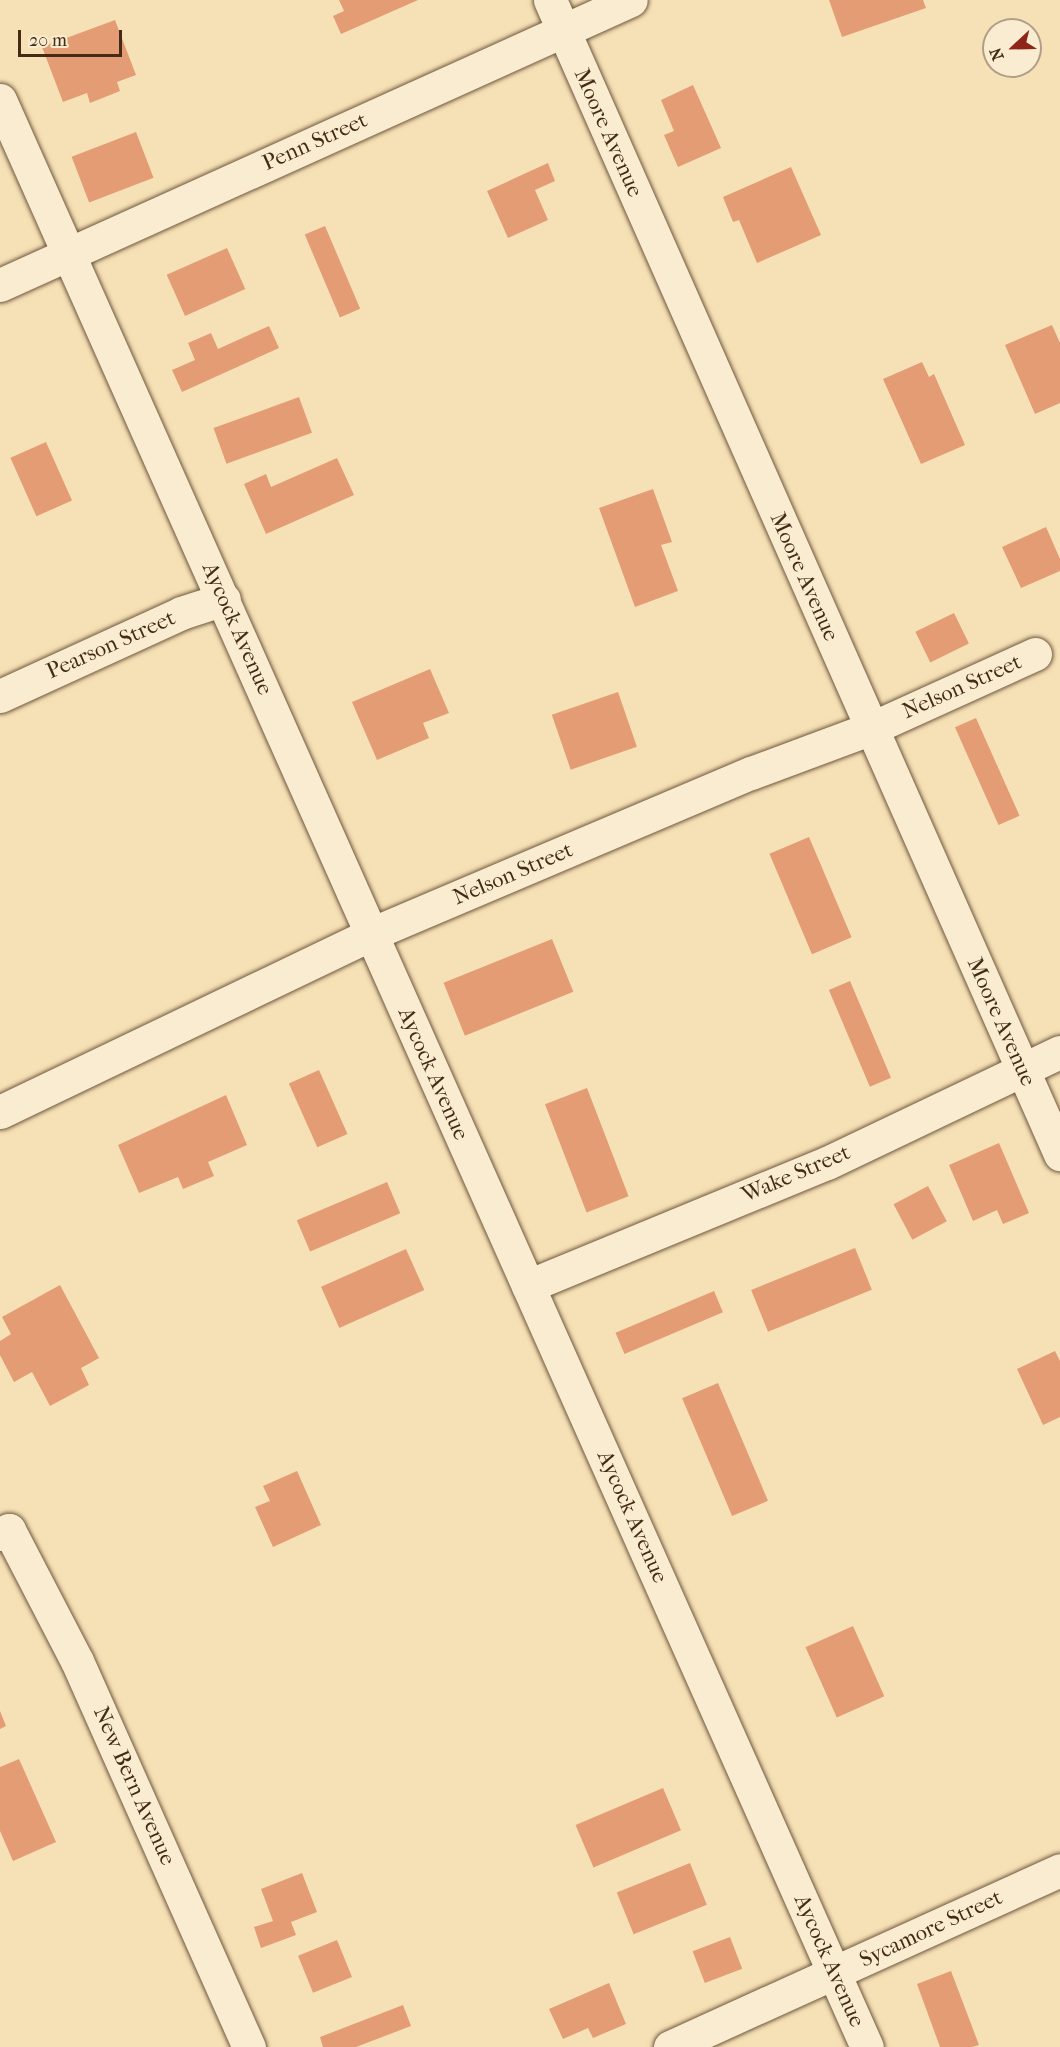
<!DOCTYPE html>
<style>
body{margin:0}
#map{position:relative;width:1060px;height:2047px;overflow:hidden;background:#f6e1b6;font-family:"IM FELL French Canon",serif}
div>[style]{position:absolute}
.building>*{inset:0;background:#e49c74;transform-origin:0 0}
.roads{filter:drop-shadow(0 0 2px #70583e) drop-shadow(0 0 2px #70583e)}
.minor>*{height:33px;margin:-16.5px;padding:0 16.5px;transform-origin:16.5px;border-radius:16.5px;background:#f9ecd0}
span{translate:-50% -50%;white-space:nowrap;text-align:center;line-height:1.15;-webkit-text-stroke:4.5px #f9ecd0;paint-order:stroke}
.street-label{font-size:22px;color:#432b16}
.north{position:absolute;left:982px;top:18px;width:60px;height:60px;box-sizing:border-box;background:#f9ecd0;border:2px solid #b09f86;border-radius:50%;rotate:248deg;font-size:16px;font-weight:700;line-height:24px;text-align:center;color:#432b16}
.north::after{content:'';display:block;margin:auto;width:21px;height:27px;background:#8f2418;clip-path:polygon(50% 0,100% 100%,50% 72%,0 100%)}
.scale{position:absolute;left:18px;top:30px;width:104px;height:27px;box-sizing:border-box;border:3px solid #432b16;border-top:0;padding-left:8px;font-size:18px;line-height:21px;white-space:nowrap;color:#432b16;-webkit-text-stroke:4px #f9ecd0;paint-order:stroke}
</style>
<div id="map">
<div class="building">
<div style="clip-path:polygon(339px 0,418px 0,341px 34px,333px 16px,344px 11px)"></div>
<div style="clip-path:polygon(829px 0,923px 0,926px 8px,842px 37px)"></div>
<div style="clip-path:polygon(115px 20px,136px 75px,117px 82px,120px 91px,90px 103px,87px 93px,63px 102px,42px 47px)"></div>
<div style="clip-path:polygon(693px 85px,721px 148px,678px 167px,664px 135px,674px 131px,661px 100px)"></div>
<div style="left:136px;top:132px;width:49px;height:69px;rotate:69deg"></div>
<div style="clip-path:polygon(548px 163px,555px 181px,535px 190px,548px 220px,508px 238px,487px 191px)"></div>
<div style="clip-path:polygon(791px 167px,821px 235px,757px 263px,739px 220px,733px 222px,723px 197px)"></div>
<div style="left:325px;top:226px;width:90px;height:22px;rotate:67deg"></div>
<div style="left:227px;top:248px;width:45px;height:66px;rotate:66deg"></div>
<div style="clip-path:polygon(1052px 325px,1060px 343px,1060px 403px,1035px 414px,1005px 345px)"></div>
<div style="clip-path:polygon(269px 326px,279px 348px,182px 392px,172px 370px,195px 360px,188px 343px,211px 333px,218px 349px)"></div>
<div style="clip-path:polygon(922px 362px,929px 377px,934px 374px,965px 445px,921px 464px,883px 379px)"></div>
<div style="left:299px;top:397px;width:38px;height:91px;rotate:70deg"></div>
<div style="left:46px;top:442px;width:64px;height:39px;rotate:66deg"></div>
<div style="clip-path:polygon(337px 458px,354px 495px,266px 534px,244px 484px,266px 474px,271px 487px)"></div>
<div style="clip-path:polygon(653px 489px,672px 542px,661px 545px,678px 591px,635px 607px,599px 508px)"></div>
<div style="clip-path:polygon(1046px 527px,1060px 559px,1060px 571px,1021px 588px,1002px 547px)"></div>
<div style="left:954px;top:613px;width:34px;height:43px;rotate:64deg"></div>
<div style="clip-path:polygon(430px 669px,449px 713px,423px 723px,429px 738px,377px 760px,352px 702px)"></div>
<div style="left:618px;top:692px;width:58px;height:70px;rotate:71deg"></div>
<div style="left:976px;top:718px;width:107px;height:23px;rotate:66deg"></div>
<div style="left:809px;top:837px;width:109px;height:43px;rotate:67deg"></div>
<div style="left:552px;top:939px;width:57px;height:117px;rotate:68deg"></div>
<div style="left:850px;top:981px;width:105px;height:23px;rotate:67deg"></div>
<div style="left:319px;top:1070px;width:70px;height:33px;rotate:66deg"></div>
<div style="left:587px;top:1088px;width:116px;height:45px;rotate:69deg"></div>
<div style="clip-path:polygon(226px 1095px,247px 1145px,208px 1162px,214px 1176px,183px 1189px,178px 1177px,139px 1193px,118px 1145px)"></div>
<div style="clip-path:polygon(999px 1143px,1029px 1213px,1003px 1224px,997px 1210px,973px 1221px,949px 1165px)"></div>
<div style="left:387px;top:1182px;width:34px;height:98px;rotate:67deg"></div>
<div style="left:928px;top:1186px;width:40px;height:39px;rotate:62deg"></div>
<div style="left:855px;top:1248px;width:45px;height:112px;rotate:68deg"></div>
<div style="left:406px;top:1249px;width:45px;height:93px;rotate:66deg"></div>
<div style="clip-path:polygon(60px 1285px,99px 1358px,81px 1368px,89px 1385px,50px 1406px,32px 1372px,14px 1382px,0 1355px,0 1341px,11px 1334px,2px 1317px)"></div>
<div style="left:714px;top:1291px;width:23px;height:107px;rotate:67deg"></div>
<div style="clip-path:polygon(1055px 1351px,1060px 1361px,1060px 1417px,1043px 1425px,1017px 1369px)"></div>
<div style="left:718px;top:1383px;width:128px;height:39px;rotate:67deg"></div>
<div style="clip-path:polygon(297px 1471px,321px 1525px,273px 1547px,255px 1507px,270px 1501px,263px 1486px)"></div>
<div style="left:853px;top:1626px;width:77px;height:52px;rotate:66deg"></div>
<div style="clip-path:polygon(0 1711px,6px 1726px,0 1729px)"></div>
<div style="clip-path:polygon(19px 1759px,56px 1842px,13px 1861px,0 1831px,0 1767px)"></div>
<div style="left:663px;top:1788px;width:46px;height:95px;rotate:67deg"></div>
<div style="left:690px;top:1863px;width:45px;height:79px;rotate:68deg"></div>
<div style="clip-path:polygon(302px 1873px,317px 1912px,291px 1922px,296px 1935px,261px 1948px,254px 1927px,273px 1921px,261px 1889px)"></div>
<div style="left:730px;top:1937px;width:34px;height:40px;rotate:69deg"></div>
<div style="left:337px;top:1940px;width:40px;height:42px;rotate:68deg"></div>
<div style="clip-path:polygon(951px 1971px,979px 2045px,972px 2047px,940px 2047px,917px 1984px)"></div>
<div style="clip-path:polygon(609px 1983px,626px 2024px,593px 2038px,588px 2028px,563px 2039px,549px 2009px)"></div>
<div style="clip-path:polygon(403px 2005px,411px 2026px,356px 2047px,323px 2047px,320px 2037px)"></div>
</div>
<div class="roads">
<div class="minor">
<div style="left:550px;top:0;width:1262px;rotate:66.16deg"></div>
<div style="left:0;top:100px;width:2131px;rotate:66deg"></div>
<div style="left:0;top:285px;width:692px;rotate:-24.31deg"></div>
<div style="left:0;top:696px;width:199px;rotate:-24.6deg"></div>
<div style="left:181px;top:613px;width:45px;rotate:-18deg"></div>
<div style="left:0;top:1112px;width:411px;rotate:-25.6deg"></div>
<div style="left:371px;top:934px;width:413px;rotate:-23deg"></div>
<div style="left:751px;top:773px;width:129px;rotate:-20.4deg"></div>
<div style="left:872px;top:728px;width:179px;rotate:-24.4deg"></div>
<div style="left:528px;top:1286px;width:323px;rotate:-22.4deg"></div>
<div style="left:827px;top:1163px;width:258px;rotate:-25.5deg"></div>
<div style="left:0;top:1534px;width:10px;rotate:-24deg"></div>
<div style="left:9px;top:1530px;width:148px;rotate:62.6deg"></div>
<div style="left:77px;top:1661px;width:423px;rotate:66deg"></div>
<div style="left:670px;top:2047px;width:428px;rotate:-24.4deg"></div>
</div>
</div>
<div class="street-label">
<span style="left:608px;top:133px;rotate:66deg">Moore Avenue</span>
<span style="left:315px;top:142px;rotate:-24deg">Penn Street</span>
<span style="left:804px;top:577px;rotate:66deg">Moore Avenue</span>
<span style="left:237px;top:629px;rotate:66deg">Aycock Avenue</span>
<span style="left:111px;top:645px;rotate:-24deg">Pearson Street</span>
<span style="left:962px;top:687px;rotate:-24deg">Nelson Street</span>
<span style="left:513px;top:874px;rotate:-23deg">Nelson Street</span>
<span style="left:1001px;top:1022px;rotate:66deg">Moore Avenue</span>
<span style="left:433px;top:1074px;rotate:66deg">Aycock Avenue</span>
<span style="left:796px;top:1174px;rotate:-23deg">Wake Street</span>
<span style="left:632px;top:1517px;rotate:66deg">Aycock Avenue</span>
<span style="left:134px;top:1786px;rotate:66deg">New Bern Avenue</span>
<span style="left:931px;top:1929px;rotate:-25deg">Sycamore Street</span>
<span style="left:829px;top:1961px;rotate:66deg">Aycock Avenue</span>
</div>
<div class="north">N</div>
<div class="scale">20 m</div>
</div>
